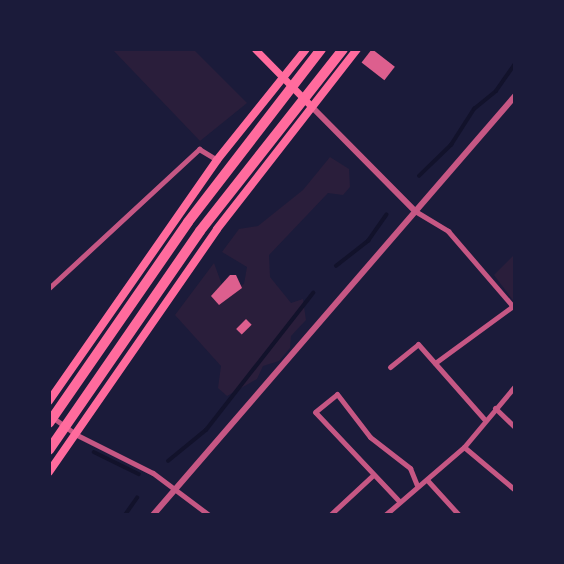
<!DOCTYPE html>
<style>
body{margin:0}
#map{position:relative;width:564px;height:564px;overflow:hidden;background:#1b1b3a;font-family:Roboto,sans-serif}
div>[style]{position:absolute}
.green>*{inset:0;background:#2a1e3b}
.stream>*{height:3.5px;margin:-1.75px;padding:0 1.75px;transform-origin:1.75px;border-radius:1.75px;background:#12122b}
.building>*{inset:0;background:#dd5f8e;transform-origin:0 0}
.minor>*{height:5px;margin:-2.5px;padding:0 2.5px;transform-origin:2.5px;border-radius:2.5px;background:#c65784}
.tertiary>*{height:6px;margin:-3px;padding:0 3px;transform-origin:3px;border-radius:3px;background:#c65784}
.secondary>*{height:7px;margin:-3.5px;padding:0 3.5px;transform-origin:3.5px;border-radius:3.5px;background:#ff6b9d}
.primary>*{height:8px;margin:-4px;padding:0 4px;transform-origin:4px;border-radius:4px;background:#ff6b9d}
.motorway>*{height:10px;margin:-5px;padding:0 5px;transform-origin:5px;border-radius:5px;background:#ff6b9d}
span{translate:-50% -50%;white-space:nowrap;text-align:center;line-height:1.15;-webkit-text-stroke:5px #1b1b3a;paint-order:stroke}
.frame{position:absolute;inset:0;border:51px solid #1b1b3a;pointer-events:none}
</style>
<div id="map">
<div class="green">
<div style="clip-path:polygon(112px 49px,193px 49px,247px 103px,200px 141px)"></div>
<div style="clip-path:polygon(330px 157px,349px 169px,350px 187px,343px 195px,328px 193px,269px 255px,270px 277px,291px 303px,303px 299px,306px 320px,291px 336px,290px 348px,279px 361px,263px 366px,257px 379px,227px 396px,218px 388px,221px 366px,175px 315px,214px 263px,222px 285px,231px 291px,244px 284px,247px 267px,222px 252px,239px 229px,258px 226px,303px 190px)"></div>
<div style="clip-path:polygon(515px 254px,515px 303px,494px 275px)"></div>
</div>
<div class="stream">
<div style="left:419px;top:176px;width:45px;rotate:-44.1deg"></div>
<div style="left:451px;top:145px;width:43px;rotate:-57.4deg"></div>
<div style="left:474px;top:109px;width:28px;rotate:-39deg"></div>
<div style="left:496px;top:91px;width:33px;rotate:-55deg"></div>
<div style="left:336px;top:266px;width:41px;rotate:-38deg"></div>
<div style="left:368px;top:241px;width:32px;rotate:-55deg"></div>
<div style="left:94px;top:452px;width:50px;rotate:26.1deg"></div>
<div style="left:168px;top:461px;width:49px;rotate:-39.2deg"></div>
<div style="left:206px;top:430px;width:174px;rotate:-52deg"></div>
<div style="left:125px;top:515px;width:21px;rotate:-55deg"></div>
</div>
<div class="building">
<div style="left:372px;top:49px;width:29px;height:17px;rotate:38deg"></div>
<div style="clip-path:polygon(230px 275px,236px 275px,242px 288px,219px 305px,211px 296px)"></div>
<div style="left:246px;top:319px;width:8px;height:14px;rotate:45deg"></div>
</div>
<div class="minor">
<div style="left:415px;top:211px;width:39px;rotate:31deg"></div>
<div style="left:448px;top:231px;width:103px;rotate:49.3deg"></div>
<div style="left:49px;top:288px;width:205px;rotate:-42.8deg"></div>
<div style="left:199px;top:149px;width:21px;rotate:31deg"></div>
<div style="left:435px;top:363px;width:97px;rotate:-36.2deg"></div>
<div style="left:390px;top:367px;width:36px;rotate:-39deg"></div>
<div style="left:418px;top:344px;width:101px;rotate:48.6deg"></div>
<div style="left:495px;top:408px;width:28px;rotate:44deg"></div>
<div style="left:52px;top:417px;width:29px;rotate:36deg"></div>
<div style="left:75px;top:434px;width:87px;rotate:26.6deg"></div>
<div style="left:153px;top:473px;width:70px;rotate:36.9deg"></div>
<div style="left:464px;top:447px;width:67px;rotate:40.1deg"></div>
<div style="left:428px;top:481px;width:45px;rotate:47.7deg"></div>
<div style="left:399px;top:501px;width:122px;rotate:-133.3deg"></div>
<div style="left:315px;top:412px;width:28px;rotate:-39deg"></div>
<div style="left:337px;top:394px;width:54px;rotate:52.5deg"></div>
<div style="left:370px;top:437px;width:51px;rotate:37.8deg"></div>
<div style="left:410px;top:468px;width:18px;rotate:68deg"></div>
<div style="left:330px;top:515px;width:59px;rotate:-42.9deg"></div>
<div style="left:385px;top:515px;width:104px;rotate:-40.7deg"></div>
<div style="left:464px;top:447px;width:80px;rotate:-50.1deg"></div>
</div>
<div class="tertiary">
<div style="left:311px;top:106px;width:148px;rotate:45.3deg"></div>
<div style="left:153px;top:515px;width:554px;rotate:-49.17deg"></div>
</div>
<div class="secondary">
<div style="left:255px;top:49px;width:80px;rotate:45.5deg"></div>
</div>
<div class="primary">
<div style="left:49px;top:401px;width:294px;rotate:-55.1deg"></div>
<div style="left:217px;top:160px;width:142px;rotate:-51.3deg"></div>
<div style="left:49px;top:472px;width:295px;rotate:-55.3deg"></div>
<div style="left:217px;top:229px;width:228px;rotate:-52.1deg"></div>
</div>
<div class="motorway">
<div style="left:49px;top:423px;width:244px;rotate:-55.3deg"></div>
<div style="left:188px;top:222px;width:218px;rotate:-52.4deg"></div>
<div style="left:49px;top:450px;width:266px;rotate:-55.4deg"></div>
<div style="left:200px;top:231px;width:231px;rotate:-51.8deg"></div>
</div>
<div class="frame"></div>
</div>
